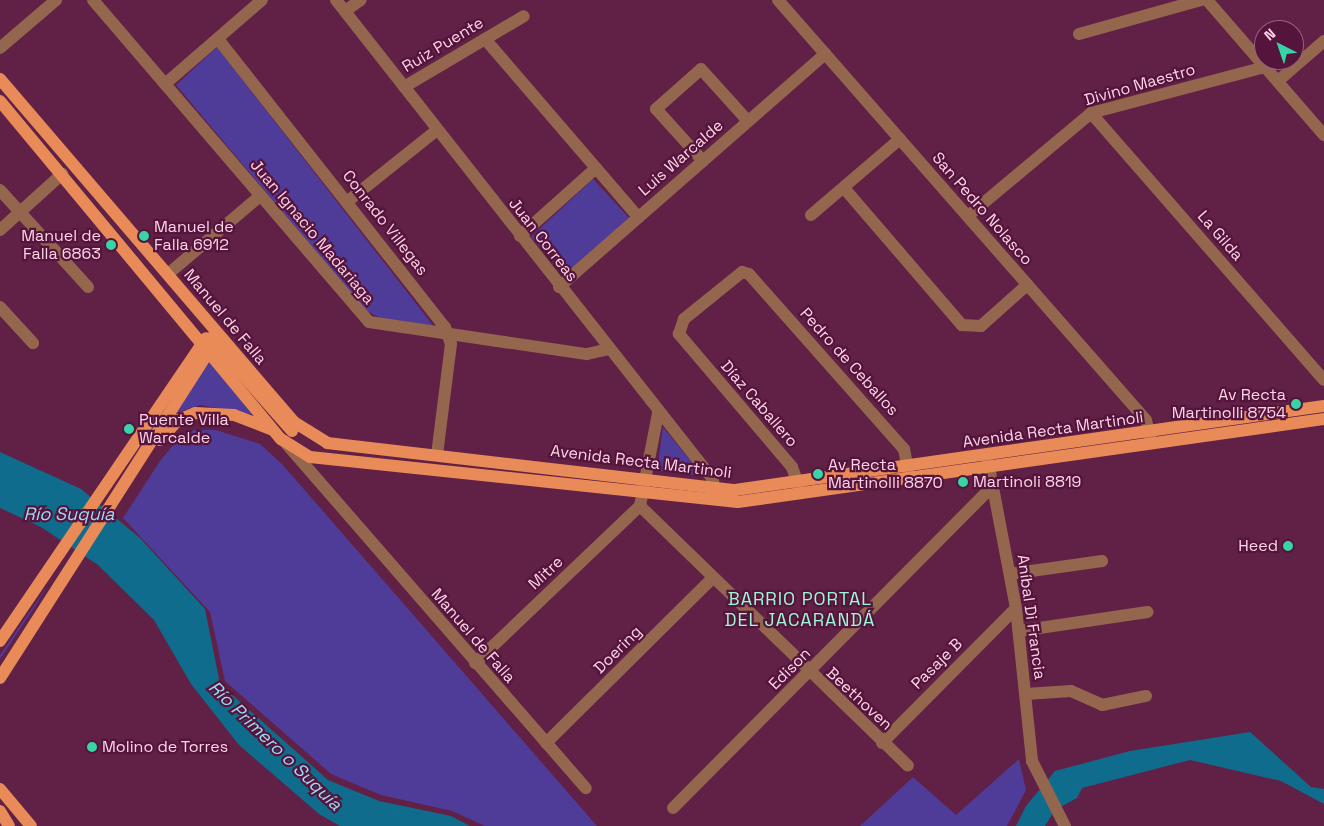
<!DOCTYPE html>
<meta charset="utf-8">
<style>
body{margin:0}
#map{position:relative;width:1324px;height:826px;overflow:hidden;background:#612045;font-family:"Space Grotesk",sans-serif}
div>[style]{position:absolute}
.green>*{inset:0;background:#4f3b98;transform-origin:0 0}
.water>*{inset:0;background:#106c8c}
.minor>*{height:12px;margin:-6px;padding:0 6px;transform-origin:6px;border-radius:6px;background:#94664e}
.major>*{height:12px;margin:-6px;padding:0 6px;transform-origin:6px;border-radius:6px;background:#e98b58}
.dots>*{width:14px;height:14px;translate:-50% -50%;box-sizing:border-box;border:2px solid #55143b;border-radius:50%}
span{translate:-50% -50%;white-space:nowrap;text-align:center;line-height:1.15;-webkit-text-stroke:4.5px #55143b;paint-order:stroke}
.street-label{font-size:16px;color:#fdd4e7}
.poi-label{font-size:16px;color:#fdd4e7}
.left{translate:0 -50%;text-align:left}
.right{translate:-100% -50%;text-align:right}
.water-label{font-size:18px;color:#9bd9f5;font-style:italic}
.neighbourhood-label{font-size:18px;color:#9cf7d5;letter-spacing:1px}
.north{position:absolute;left:1254px;top:20px;width:50px;height:50px;box-sizing:border-box;background:#55143b;border:1px solid #986180;border-radius:50%;rotate:319deg;font-size:14px;font-weight:700;line-height:20px;text-align:center;color:#fdd4e7}
.north::after{content:'';display:block;margin:auto;width:18px;height:22px;background:#37d4a6;clip-path:polygon(50% 0,100% 100%,50% 72%,0 100%)}
</style>
<div id="map">
<div class="green">
<div style="clip-path:polygon(217px 47px,435px 328px,384px 320px,365px 310px,176px 85px)"></div>
<div style="left:593px;top:179px;width:54px;height:85px;rotate:47deg"></div>
<div style="clip-path:polygon(209px 362px,255px 415px,200px 405px,173px 414px)"></div>
<div style="clip-path:polygon(663px 427px,703px 476px,657px 471px)"></div>
<div style="clip-path:polygon(194px 430px,216px 430px,260px 444px,282px 464px,597px 826px,485px 826px,452px 811px,381px 795px,331px 774px,225px 681px,210px 612px,123px 518px,160px 461px,179px 438px)"></div>
<div style="clip-path:polygon(48px 585px,38px 602px,0 659px,0 655px)"></div>
<div style="clip-path:polygon(1019px 759px,1026px 790px,1007px 826px,860px 826px,913px 777px,956px 815px)"></div>
</div>
<div class="water">
<div style="clip-path:polygon(0 452px,81px 489px,140px 538px,205px 609px,220px 684px,328px 780px,379px 801px,451px 816px,470px 826px,340px 826px,319px 814px,239px 745px,191px 684px,154px 620px,98px 565px,41px 527px,0 508px)"></div>
<div style="clip-path:polygon(1250px 732px,1311px 787px,1324px 789px,1324px 804px,1281px 781px,1190px 760px,1082px 788px,1077px 798px,1055px 810px,1045px 826px,1016px 826px,1026px 806px,1055px 771px,1130px 751px)"></div>
</div>
<div class="minor">
<div style="left:93px;top:0;width:424px;rotate:49.4deg"></div>
<div style="left:369px;top:322px;width:220px;rotate:8.4deg"></div>
<div style="left:587px;top:354px;width:22px;rotate:-13deg"></div>
<div style="left:336px;top:0;width:608px;rotate:51.81deg"></div>
<div style="left:712px;top:478px;width:19px;rotate:74deg"></div>
<div style="left:778px;top:0;width:558px;rotate:48.78deg"></div>
<div style="left:1146px;top:420px;width:22px;rotate:77deg"></div>
<div style="left:1207px;top:0;width:179px;rotate:49.1deg"></div>
<div style="left:345px;top:11px;width:19px;rotate:-35deg"></div>
<div style="left:1079px;top:34px;width:127px;rotate:-15.6deg"></div>
<div style="left:218px;top:39px;width:367px;rotate:51.8deg"></div>
<div style="left:445px;top:327px;width:18px;rotate:71deg"></div>
<div style="left:451px;top:344px;width:112px;rotate:97.2deg"></div>
<div style="left:485px;top:39px;width:235px;rotate:49.3deg"></div>
<div style="left:0;top:48px;width:74px;rotate:-40.6deg"></div>
<div style="left:1278px;top:81px;width:61px;rotate:-41deg"></div>
<div style="left:165px;top:84px;width:128px;rotate:-40.9deg"></div>
<div style="left:404px;top:87px;width:139px;rotate:-30.6deg"></div>
<div style="left:1091px;top:113px;width:354px;rotate:48.9deg"></div>
<div style="left:703px;top:161px;width:70px;rotate:-132.1deg"></div>
<div style="left:656px;top:109px;width:60px;rotate:-41.6deg"></div>
<div style="left:701px;top:69px;width:70px;rotate:47.9deg"></div>
<div style="left:844px;top:188px;width:181px;rotate:49.3deg"></div>
<div style="left:962px;top:325px;width:19px;rotate:3deg"></div>
<div style="left:981px;top:326px;width:62px;rotate:-41.7deg"></div>
<div style="left:0;top:190px;width:131px;rotate:47.8deg"></div>
<div style="left:348px;top:201px;width:114px;rotate:-38.6deg"></div>
<div style="left:811px;top:215px;width:117px;rotate:-40.5deg"></div>
<div style="left:968px;top:216px;width:160px;rotate:-39.9deg"></div>
<div style="left:1091px;top:113px;width:180px;rotate:-14.8deg"></div>
<div style="left:0;top:230px;width:84px;rotate:-42.1deg"></div>
<div style="left:520px;top:236px;width:102px;rotate:-41.8deg"></div>
<div style="left:168px;top:274px;width:121px;rotate:-40.3deg"></div>
<div style="left:559px;top:287px;width:354px;rotate:-41.2deg"></div>
<div style="left:0;top:307px;width:49px;rotate:47.5deg"></div>
<div style="left:284px;top:441px;width:460px;rotate:49deg"></div>
<div style="left:987px;top:456px;width:155px;rotate:79.2deg"></div>
<div style="left:1016px;top:608px;width:154px;rotate:84deg"></div>
<div style="left:1032px;top:761px;width:73px;rotate:63.1deg"></div>
<div style="left:801px;top:492px;width:27px;rotate:-110deg"></div>
<div style="left:792px;top:467px;width:175px;rotate:-130.4deg"></div>
<div style="left:679px;top:334px;width:16px;rotate:-72deg"></div>
<div style="left:684px;top:319px;width:75px;rotate:-39deg"></div>
<div style="left:742px;top:272px;width:7px;rotate:16deg"></div>
<div style="left:749px;top:274px;width:234px;rotate:48.5deg"></div>
<div style="left:904px;top:449px;width:25px;rotate:79deg"></div>
<div style="left:640px;top:506px;width:373px;rotate:44.1deg"></div>
<div style="left:1010px;top:574px;width:93px;rotate:-8deg"></div>
<div style="left:1019px;top:631px;width:130px;rotate:-8.4deg"></div>
<div style="left:475px;top:663px;width:228px;rotate:-43.6deg"></div>
<div style="left:640px;top:506px;width:95px;rotate:-79deg"></div>
<div style="left:1026px;top:694px;width:45px;rotate:-3.8deg"></div>
<div style="left:1071px;top:691px;width:34px;rotate:24deg"></div>
<div style="left:1102px;top:705px;width:45px;rotate:-11.6deg"></div>
<div style="left:546px;top:743px;width:233px;rotate:-44.7deg"></div>
<div style="left:882px;top:743px;width:190px;rotate:-45.2deg"></div>
<div style="left:673px;top:808px;width:453px;rotate:-45.2deg"></div>
</div>
<div class="major">
<div style="left:0;top:79px;width:452px;rotate:49.4deg"></div>
<div style="left:294px;top:422px;width:39px;rotate:32deg"></div>
<div style="left:327px;top:443px;width:411px;rotate:6.6deg"></div>
<div style="left:735px;top:490px;width:595px;rotate:-8.12deg"></div>
<div style="left:0;top:101px;width:440px;rotate:50.3deg"></div>
<div style="left:281px;top:439px;width:34px;rotate:32deg"></div>
<div style="left:310px;top:457px;width:430px;rotate:6deg"></div>
<div style="left:738px;top:502px;width:592px;rotate:-8.06deg"></div>
<div style="left:210px;top:338px;width:124px;rotate:48.6deg"></div>
<div style="left:160px;top:440px;width:27px;rotate:-48deg"></div>
<div style="left:178px;top:420px;width:18px;rotate:-22deg"></div>
<div style="left:195px;top:413px;width:39px;rotate:3deg"></div>
<div style="left:234px;top:415px;width:40px;rotate:21deg"></div>
<div style="left:0;top:641px;width:366px;rotate:-55.8deg"></div>
<div style="left:0;top:678px;width:389px;rotate:-57.4deg"></div>
<div style="left:210px;top:350px;width:11px;rotate:-85deg"></div>
<div style="left:0;top:789px;width:48px;rotate:50deg"></div>
<div style="left:0;top:811px;width:17px;rotate:59deg"></div>
</div>
<div class="dots">
<div style="left:144px;top:236px;background:#37d4a6"></div>
<div style="left:111px;top:245px;background:#37d4a6"></div>
<div style="left:1296px;top:404px;background:#37d4a6"></div>
<div style="left:129px;top:429px;background:#37d4a6"></div>
<div style="left:818px;top:474px;background:#37d4a6"></div>
<div style="left:963px;top:482px;background:#37d4a6"></div>
<div style="left:1288px;top:546px;background:#37d4a6"></div>
<div style="left:92px;top:747px;background:#37d4a6"></div>
</div>
<div class="street-label">
<span style="left:443px;top:45px;rotate:-31deg">Ruiz Puente</span>
<span style="left:1140px;top:85px;rotate:-16deg">Divino Maestro</span>
<span style="left:681px;top:158px;rotate:-41deg">Luis Warcalde</span>
<span style="left:982px;top:209px;rotate:49deg">San Pedro Nolasco</span>
<span style="left:385px;top:223px;rotate:52deg">Conrado Villegas</span>
<span style="left:312px;top:232px;rotate:50deg">Juan Ignacio Madariaga</span>
<span style="left:1220px;top:236px;rotate:49deg">La Gilda</span>
<span style="left:543px;top:240px;rotate:52deg">Juan Correas</span>
<span style="left:225px;top:317px;rotate:50deg">Manuel de Falla</span>
<span style="left:849px;top:362px;rotate:48deg">Pedro de Ceballos</span>
<span style="left:759px;top:404px;rotate:49deg">Díaz Caballero</span>
<span style="left:1053px;top:430px;rotate:-8deg">Avenida Recta Martinoli</span>
<span style="left:641px;top:462px;rotate:7deg">Avenida Recta Martinoli</span>
<span style="left:546px;top:573px;rotate:-43deg">Mitre</span>
<span style="left:1031px;top:617px;rotate:82deg">Aníbal Di Francia</span>
<span style="left:473px;top:636px;rotate:49deg">Manuel de Falla</span>
<span style="left:618px;top:650px;rotate:-45deg">Doering</span>
<span style="left:937px;top:664px;rotate:-45deg">Pasaje B</span>
<span style="left:790px;top:669px;rotate:-45deg">Edison</span>
<span style="left:859px;top:699px;rotate:43deg">Beethoven</span>
</div>
<div class="poi-label">
<span class="left" style="left:154px;top:236px">Manuel de<br>Falla 6912</span>
<span class="right" style="left:101px;top:245px">Manuel de<br>Falla 6863</span>
<span class="right" style="left:1286px;top:404px">Av Recta<br>Martinolli 8754</span>
<span class="left" style="left:139px;top:429px">Puente Villa<br>Warcalde</span>
<span class="left" style="left:828px;top:474px">Av Recta<br>Martinolli 8870</span>
<span class="left" style="left:973px;top:482px">Martinoli 8819</span>
<span class="right" style="left:1278px;top:546px">Heed</span>
<span class="left" style="left:102px;top:747px">Molino de Torres</span>
</div>
<div class="water-label">
<span style="left:69px;top:514px">Río Suquía</span>
<span style="left:275px;top:746px;rotate:44deg">Río Primero o Suquía</span>
</div>
<div class="neighbourhood-label">
<span style="left:800px;top:610px">BARRIO PORTAL<br>DEL JACARANDÁ</span>
</div>
<div class="north">N</div>
</div>
